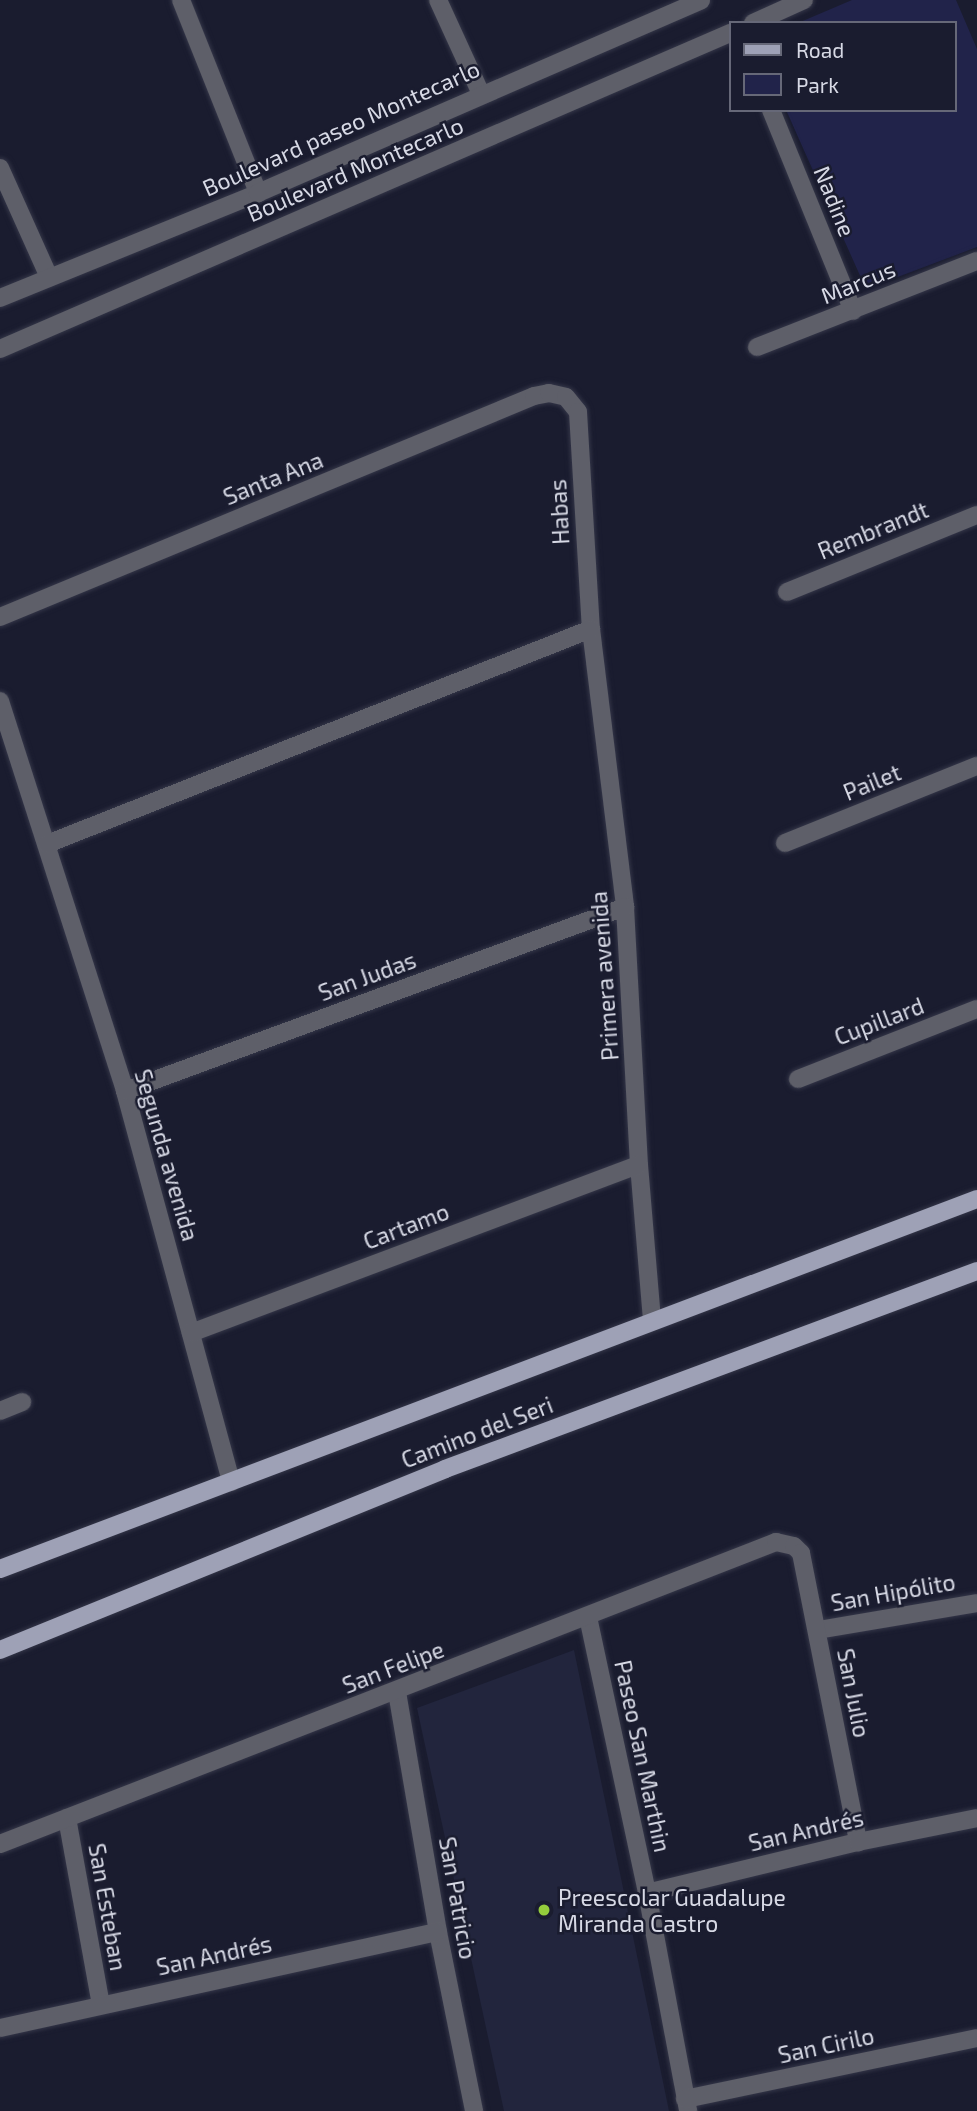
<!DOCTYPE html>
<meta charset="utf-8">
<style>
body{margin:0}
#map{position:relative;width:977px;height:2111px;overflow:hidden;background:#1a1c2f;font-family:"Exo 2",sans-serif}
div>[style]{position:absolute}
.built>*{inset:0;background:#22253d}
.green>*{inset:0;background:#21234a}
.roads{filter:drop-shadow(0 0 2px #343648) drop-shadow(0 0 2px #343648)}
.minor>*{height:18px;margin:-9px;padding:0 9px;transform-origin:9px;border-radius:9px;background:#5e5f69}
.primary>*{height:18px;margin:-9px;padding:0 9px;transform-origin:9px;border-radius:9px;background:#9ea1b6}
.dots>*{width:19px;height:19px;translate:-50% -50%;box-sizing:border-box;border:4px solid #1a1c2f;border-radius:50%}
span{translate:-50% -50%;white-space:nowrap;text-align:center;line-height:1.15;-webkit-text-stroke:5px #1a1c2f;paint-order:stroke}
.street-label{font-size:23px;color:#d7d9e5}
.poi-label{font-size:23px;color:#d7d9e5}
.left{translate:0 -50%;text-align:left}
.legend{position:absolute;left:729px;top:21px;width:228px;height:91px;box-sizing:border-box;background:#1a1c2f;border:2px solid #666878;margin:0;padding:9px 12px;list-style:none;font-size:21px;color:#d7d9e5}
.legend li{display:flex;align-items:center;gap:14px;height:35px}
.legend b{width:35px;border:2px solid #666878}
</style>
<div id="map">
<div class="built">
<div style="clip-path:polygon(574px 1650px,669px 2111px,504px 2111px,417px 1708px)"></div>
</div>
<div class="green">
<div style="clip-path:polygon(852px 0,956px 0,977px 49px,977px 247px,866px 289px,786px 110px,954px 110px,954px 23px,798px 23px)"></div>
</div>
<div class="roads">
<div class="minor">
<div style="left:181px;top:0;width:208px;rotate:68.2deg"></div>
<div style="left:438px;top:0;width:103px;rotate:65.4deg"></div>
<div style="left:753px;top:23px;width:56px;rotate:-24.3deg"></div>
<div style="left:771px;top:110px;width:217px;rotate:67.8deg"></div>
<div style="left:0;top:168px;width:120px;rotate:65.8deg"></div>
<div style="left:0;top:298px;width:279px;rotate:-22.1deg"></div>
<div style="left:258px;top:193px;width:483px;rotate:-23.5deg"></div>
<div style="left:757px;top:347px;width:236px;rotate:-21.4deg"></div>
<div style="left:0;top:349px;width:795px;rotate:-23.41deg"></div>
<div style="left:787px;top:592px;width:205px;rotate:-22.1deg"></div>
<div style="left:0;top:617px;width:578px;rotate:-22.48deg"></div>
<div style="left:534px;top:396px;width:15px;rotate:-11deg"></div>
<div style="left:549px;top:393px;width:17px;rotate:13deg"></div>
<div style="left:566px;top:397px;width:19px;rotate:51deg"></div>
<div style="left:578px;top:412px;width:217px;rotate:86.6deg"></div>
<div style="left:591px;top:629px;width:280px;rotate:83deg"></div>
<div style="left:625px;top:907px;width:258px;rotate:86.9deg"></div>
<div style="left:639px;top:1165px;width:157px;rotate:85.2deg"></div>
<div style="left:0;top:701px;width:410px;rotate:72.2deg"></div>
<div style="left:125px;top:1091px;width:405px;rotate:74.8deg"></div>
<div style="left:785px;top:843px;width:207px;rotate:-21.9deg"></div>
<div style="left:47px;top:844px;width:585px;rotate:-21.56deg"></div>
<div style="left:798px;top:1079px;width:192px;rotate:-21.4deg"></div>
<div style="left:125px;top:1091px;width:533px;rotate:-20.2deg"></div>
<div style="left:191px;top:1333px;width:478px;rotate:-20.6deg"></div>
<div style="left:0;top:1411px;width:24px;rotate:-22deg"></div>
<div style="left:588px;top:1617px;width:282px;rotate:77.9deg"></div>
<div style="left:647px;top:1893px;width:222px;rotate:79.3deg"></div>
<div style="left:818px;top:1630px;width:161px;rotate:-9.6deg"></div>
<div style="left:397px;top:1692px;width:243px;rotate:80.3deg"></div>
<div style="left:438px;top:1932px;width:183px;rotate:78.6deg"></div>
<div style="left:67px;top:1818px;width:190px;rotate:79.7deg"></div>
<div style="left:0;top:1844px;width:833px;rotate:-21.26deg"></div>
<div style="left:776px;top:1542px;width:18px;rotate:13deg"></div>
<div style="left:794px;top:1546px;width:10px;rotate:45deg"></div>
<div style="left:801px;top:1553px;width:295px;rotate:78.8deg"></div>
<div style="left:647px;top:1893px;width:217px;rotate:-13.6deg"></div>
<div style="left:858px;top:1842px;width:121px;rotate:-11.4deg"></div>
<div style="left:0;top:2028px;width:448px;rotate:-12.4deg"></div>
<div style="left:685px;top:2099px;width:298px;rotate:-11.8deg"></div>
</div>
<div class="primary">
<div style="left:0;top:1569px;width:1045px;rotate:-20.74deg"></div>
<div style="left:0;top:1650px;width:480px;rotate:-22.1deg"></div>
<div style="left:445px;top:1469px;width:568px;rotate:-20.41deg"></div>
</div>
</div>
<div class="dots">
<div style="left:544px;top:1910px;background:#94cc3c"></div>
</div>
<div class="street-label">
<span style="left:341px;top:128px;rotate:-24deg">Boulevard paseo Montecarlo</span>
<span style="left:355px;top:169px;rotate:-23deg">Boulevard Montecarlo</span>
<span style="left:835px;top:201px;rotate:68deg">Nadine</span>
<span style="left:858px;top:282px;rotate:-22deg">Marcus</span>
<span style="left:273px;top:478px;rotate:-22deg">Santa Ana</span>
<span style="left:559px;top:512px;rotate:-93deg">Habas</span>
<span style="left:873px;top:530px;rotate:-22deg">Rembrandt</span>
<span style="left:872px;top:782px;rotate:-22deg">Pailet</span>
<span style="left:367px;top:976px;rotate:-20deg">San Judas</span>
<span style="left:604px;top:976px;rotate:-94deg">Primera avenida</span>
<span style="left:879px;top:1021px;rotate:-21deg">Cupillard</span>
<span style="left:167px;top:1155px;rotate:74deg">Segunda avenida</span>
<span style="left:406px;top:1226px;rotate:-21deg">Cartamo</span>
<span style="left:477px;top:1432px;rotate:-21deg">Camino del Seri</span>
<span style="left:893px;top:1592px;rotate:-10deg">San Hipólito</span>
<span style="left:393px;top:1667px;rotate:-21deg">San Felipe</span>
<span style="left:854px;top:1693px;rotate:79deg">San Julio</span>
<span style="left:643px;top:1756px;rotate:78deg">Paseo San Marthin</span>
<span style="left:806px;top:1830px;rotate:-13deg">San Andrés</span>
<span style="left:458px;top:1898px;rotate:80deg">San Patricio</span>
<span style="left:108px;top:1907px;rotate:80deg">San Esteban</span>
<span style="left:214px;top:1955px;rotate:-12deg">San Andrés</span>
<span style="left:826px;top:2045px;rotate:-12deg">San Cirilo</span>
</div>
<div class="poi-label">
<span class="left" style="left:558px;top:1910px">Preescolar Guadalupe<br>Miranda Castro</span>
</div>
<ul class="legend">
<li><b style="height:9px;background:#9ea1b6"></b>Road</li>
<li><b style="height:19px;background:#21234a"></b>Park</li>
</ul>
</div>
